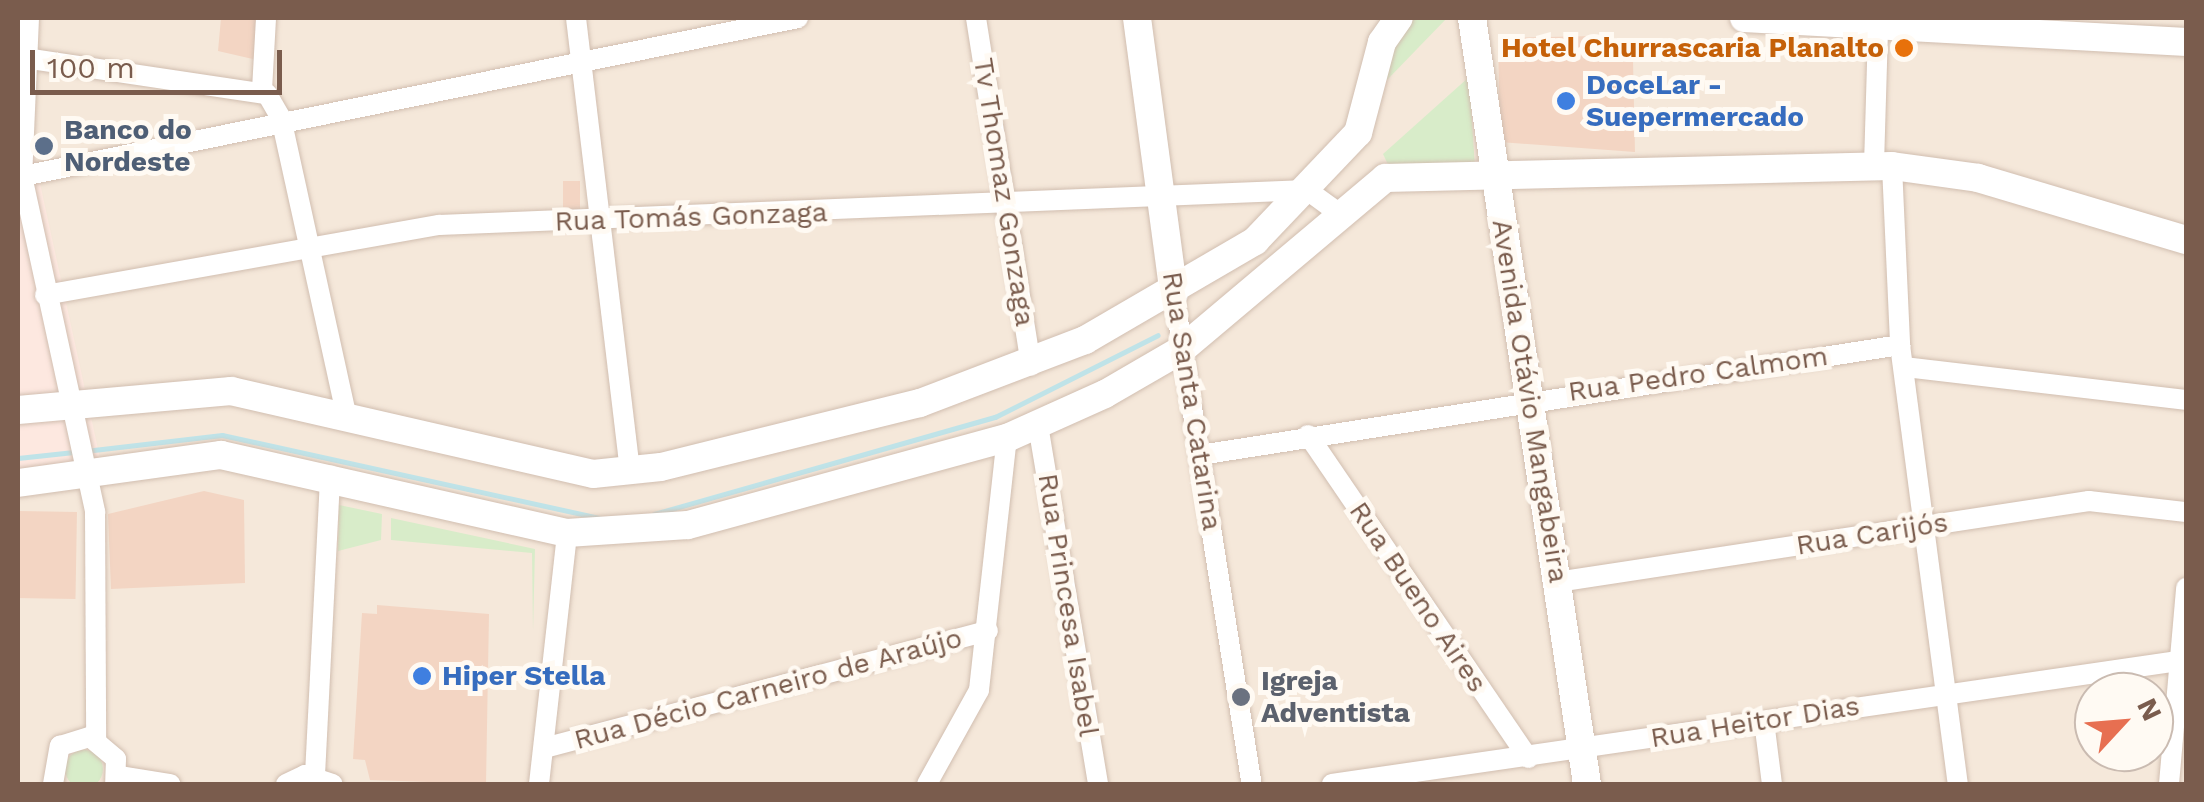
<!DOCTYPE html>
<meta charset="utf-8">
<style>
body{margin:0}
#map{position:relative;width:2204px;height:802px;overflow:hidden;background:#fdf6ec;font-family:"Work Sans",sans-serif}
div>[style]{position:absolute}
.residential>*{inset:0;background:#f5e8da}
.commercial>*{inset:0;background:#fde8e0}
.green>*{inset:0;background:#d8ecc9}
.round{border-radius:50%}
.stream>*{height:5px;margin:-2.5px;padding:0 2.5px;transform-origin:2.5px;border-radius:2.5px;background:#bfe3e8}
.building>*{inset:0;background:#f3d5c3;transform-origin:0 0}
.roads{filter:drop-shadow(0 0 2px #d1beb0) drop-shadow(0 0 2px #d1beb0)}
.street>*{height:20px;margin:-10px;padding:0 10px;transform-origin:10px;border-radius:10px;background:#fff}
.secondary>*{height:28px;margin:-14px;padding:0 14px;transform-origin:14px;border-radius:14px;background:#fff}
.dots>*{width:28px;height:28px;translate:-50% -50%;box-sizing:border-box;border:5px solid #fffaf3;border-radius:50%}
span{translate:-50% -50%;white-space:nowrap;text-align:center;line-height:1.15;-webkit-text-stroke:10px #fffaf3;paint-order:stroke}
.food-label{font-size:28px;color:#c56008;font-weight:700}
.right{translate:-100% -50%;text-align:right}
.shop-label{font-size:28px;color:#366cbe;font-weight:700}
.left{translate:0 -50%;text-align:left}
.service-label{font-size:28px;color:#4e5e75;font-weight:700}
.street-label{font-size:28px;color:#7a5c4d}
.worship-label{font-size:28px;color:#5b616d;font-weight:700}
.frame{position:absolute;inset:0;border:20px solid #7a5c4d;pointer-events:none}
.north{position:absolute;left:2074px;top:672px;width:100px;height:100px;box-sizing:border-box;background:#fffaf3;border:2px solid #cabbb1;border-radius:50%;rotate:64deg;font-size:28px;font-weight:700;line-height:40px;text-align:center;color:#7a5c4d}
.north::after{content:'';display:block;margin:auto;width:35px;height:45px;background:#e76f51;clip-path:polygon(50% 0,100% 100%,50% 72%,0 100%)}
.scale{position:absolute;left:30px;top:50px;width:252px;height:45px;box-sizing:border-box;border:5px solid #7a5c4d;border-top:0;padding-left:12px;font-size:30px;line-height:35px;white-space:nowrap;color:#7a5c4d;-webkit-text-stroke:8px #fffaf3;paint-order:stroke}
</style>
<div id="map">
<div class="residential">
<div style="clip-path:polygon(evenodd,18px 18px,2186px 18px,2186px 784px,18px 784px,18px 18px,2094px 692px,2154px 692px,2154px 752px,2094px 752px,2094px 692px)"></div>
</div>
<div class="commercial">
<div style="clip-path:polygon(34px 156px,105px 481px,18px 490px,18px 159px)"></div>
</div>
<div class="green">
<div style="clip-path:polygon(1409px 18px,1447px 18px,1387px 80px,1387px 36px)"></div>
<div style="clip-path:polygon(1469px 77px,1475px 167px,1391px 171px,1383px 154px)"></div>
<div style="clip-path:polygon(339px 505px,382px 514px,381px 540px,338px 551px)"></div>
<div style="clip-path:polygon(391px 518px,535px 549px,533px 631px,532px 553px,391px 540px)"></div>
<div class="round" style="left:65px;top:750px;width:38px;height:38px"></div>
</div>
<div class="stream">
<div style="left:85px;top:451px;width:138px;rotate:-6.7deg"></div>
<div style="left:222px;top:435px;width:386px;rotate:12.4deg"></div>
<div style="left:18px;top:458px;width:56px;rotate:-6.1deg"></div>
<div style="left:654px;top:514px;width:355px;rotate:-15.9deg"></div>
<div style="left:995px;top:417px;width:182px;rotate:-26.7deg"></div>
</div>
<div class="building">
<div style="clip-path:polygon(221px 18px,260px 18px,257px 60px,218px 51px)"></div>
<div style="clip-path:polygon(1595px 36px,1596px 61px,1633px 60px,1635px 152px,1500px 142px,1498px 38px)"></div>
<div style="left:563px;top:181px;width:17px;height:35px"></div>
<div style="clip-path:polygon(204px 491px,244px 500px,245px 583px,111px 589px,108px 514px)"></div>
<div style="left:18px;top:511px;width:59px;height:87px;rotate:1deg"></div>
<div style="clip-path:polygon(377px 605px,489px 614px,486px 784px,370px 780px,365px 760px,353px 759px,362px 613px,377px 614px)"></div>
</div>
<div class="roads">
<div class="street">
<div style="left:29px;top:18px;width:158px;rotate:92.5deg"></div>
<div style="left:22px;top:176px;width:344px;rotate:77.7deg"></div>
<div style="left:95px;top:512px;width:227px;rotate:89.7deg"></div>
<div style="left:576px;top:18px;width:456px;rotate:83.2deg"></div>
<div style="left:976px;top:18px;width:352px;rotate:81deg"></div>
<div style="left:18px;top:57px;width:252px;rotate:8.5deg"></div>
<div style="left:267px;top:94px;width:28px;rotate:60deg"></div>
<div style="left:281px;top:118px;width:306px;rotate:77.6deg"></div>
<div style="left:262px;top:90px;width:72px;rotate:-86.8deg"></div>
<div style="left:1874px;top:165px;width:137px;rotate:-88.3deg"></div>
<div style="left:1892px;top:166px;width:179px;rotate:87.4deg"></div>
<div style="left:1900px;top:345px;width:443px;rotate:82.5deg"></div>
<div style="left:18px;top:177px;width:796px;rotate:-11.52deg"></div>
<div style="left:1174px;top:294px;width:496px;rotate:81deg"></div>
<div style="left:45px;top:295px;width:400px;rotate:-10.1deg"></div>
<div style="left:439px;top:225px;width:869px;rotate:-2.31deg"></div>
<div style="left:1307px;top:190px;width:36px;rotate:36deg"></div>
<div style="left:1905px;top:367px;width:283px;rotate:6.7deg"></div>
<div style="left:1038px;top:425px;width:364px;rotate:80.5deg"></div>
<div style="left:1308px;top:435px;width:391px;rotate:55.7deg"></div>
<div style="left:1200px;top:455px;width:709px;rotate:-8.93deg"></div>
<div style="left:1557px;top:582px;width:538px;rotate:-8.66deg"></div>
<div style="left:2089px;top:501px;width:98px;rotate:6.5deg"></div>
<div style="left:1764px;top:721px;width:64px;rotate:82.8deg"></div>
<div style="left:548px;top:747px;width:455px;rotate:-14.8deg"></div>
<div style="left:315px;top:775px;width:300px;rotate:-87.1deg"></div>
<div style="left:119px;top:776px;width:52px;rotate:8.9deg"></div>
<div style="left:53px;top:784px;width:39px;rotate:-80deg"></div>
<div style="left:60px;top:746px;width:31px;rotate:-17deg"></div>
<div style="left:90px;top:737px;width:34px;rotate:40deg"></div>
<div style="left:116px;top:759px;width:25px;rotate:92deg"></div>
<div style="left:286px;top:784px;width:21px;rotate:-25deg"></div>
<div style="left:305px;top:775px;width:29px;rotate:18deg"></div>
<div style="left:539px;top:784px;width:253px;rotate:-83.6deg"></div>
<div style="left:927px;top:784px;width:107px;rotate:-61deg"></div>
<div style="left:979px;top:690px;width:254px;rotate:-83.7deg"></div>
<div style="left:1332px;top:784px;width:855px;rotate:-8.27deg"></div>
<div style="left:2169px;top:784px;width:197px;rotate:-85deg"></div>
</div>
<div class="secondary">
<div style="left:1137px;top:18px;width:278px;rotate:82.4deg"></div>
<div style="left:1472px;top:18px;width:775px;rotate:81.46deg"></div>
<div style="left:1744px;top:18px;width:443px;rotate:3.1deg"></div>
<div style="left:18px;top:410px;width:214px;rotate:-5.1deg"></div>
<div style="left:231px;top:391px;width:371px;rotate:12.9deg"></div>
<div style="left:593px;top:474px;width:68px;rotate:-5.9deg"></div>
<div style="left:661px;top:467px;width:267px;rotate:-13.9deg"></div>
<div style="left:920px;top:403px;width:177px;rotate:-20.9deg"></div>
<div style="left:1085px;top:340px;width:197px;rotate:-30.2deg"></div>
<div style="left:1255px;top:241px;width:149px;rotate:-46.4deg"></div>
<div style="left:1358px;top:133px;width:94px;rotate:-75.2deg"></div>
<div style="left:1382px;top:42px;width:29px;rotate:-55deg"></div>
<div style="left:18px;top:483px;width:205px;rotate:-7.9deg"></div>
<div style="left:221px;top:455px;width:355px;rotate:12.7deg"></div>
<div style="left:567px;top:533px;width:121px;rotate:-3.8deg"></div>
<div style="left:688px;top:525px;width:331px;rotate:-15.3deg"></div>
<div style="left:1007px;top:438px;width:107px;rotate:-24.2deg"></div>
<div style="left:1105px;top:394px;width:88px;rotate:-30.1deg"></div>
<div style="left:1181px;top:350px;width:267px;rotate:-40.1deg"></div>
<div style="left:1385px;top:178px;width:507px;rotate:-1.36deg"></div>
<div style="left:1892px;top:166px;width:87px;rotate:7.9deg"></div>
<div style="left:1978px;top:178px;width:217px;rotate:16.6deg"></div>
</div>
</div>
<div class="dots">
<div style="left:1904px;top:48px;background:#e8710a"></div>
<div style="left:1566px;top:101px;background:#3f7fe0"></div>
<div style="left:44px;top:146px;background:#5c6f8a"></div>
<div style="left:422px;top:676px;background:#3f7fe0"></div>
<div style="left:1241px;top:697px;background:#6b7280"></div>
</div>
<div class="food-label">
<span class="right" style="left:1884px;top:48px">Hotel Churrascaria Planalto</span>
</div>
<div class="shop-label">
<span class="left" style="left:1586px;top:101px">DoceLar -<br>Suepermercado</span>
<span class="left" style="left:442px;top:676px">Hiper Stella</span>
</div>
<div class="service-label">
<span class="left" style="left:64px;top:146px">Banco do<br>Nordeste</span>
</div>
<div class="street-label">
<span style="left:1004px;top:192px;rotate:81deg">Tv Thomaz Gonzaga</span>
<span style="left:691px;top:217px;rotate:-2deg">Rua Tomás Gonzaga</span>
<span style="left:1698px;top:374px;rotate:-8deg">Rua Pedro Calmom</span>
<span style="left:1192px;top:401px;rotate:81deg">Rua Santa Catarina</span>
<span style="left:1530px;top:401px;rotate:81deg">Avenida Otávio Mangabeira</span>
<span style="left:1872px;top:534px;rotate:-9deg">Rua Carijós</span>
<span style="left:1418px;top:597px;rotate:56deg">Rua Bueno Aires</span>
<span style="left:1068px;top:605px;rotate:81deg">Rua Princesa Isabel</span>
<span style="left:768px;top:689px;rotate:-15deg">Rua Décio Carneiro de Araújo</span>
<span style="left:1755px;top:722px;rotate:-9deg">Rua Heitor Dias</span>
</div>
<div class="worship-label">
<span class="left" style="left:1261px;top:697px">Igreja<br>Adventista</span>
</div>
<div class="frame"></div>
<div class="north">N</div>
<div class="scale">100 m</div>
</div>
